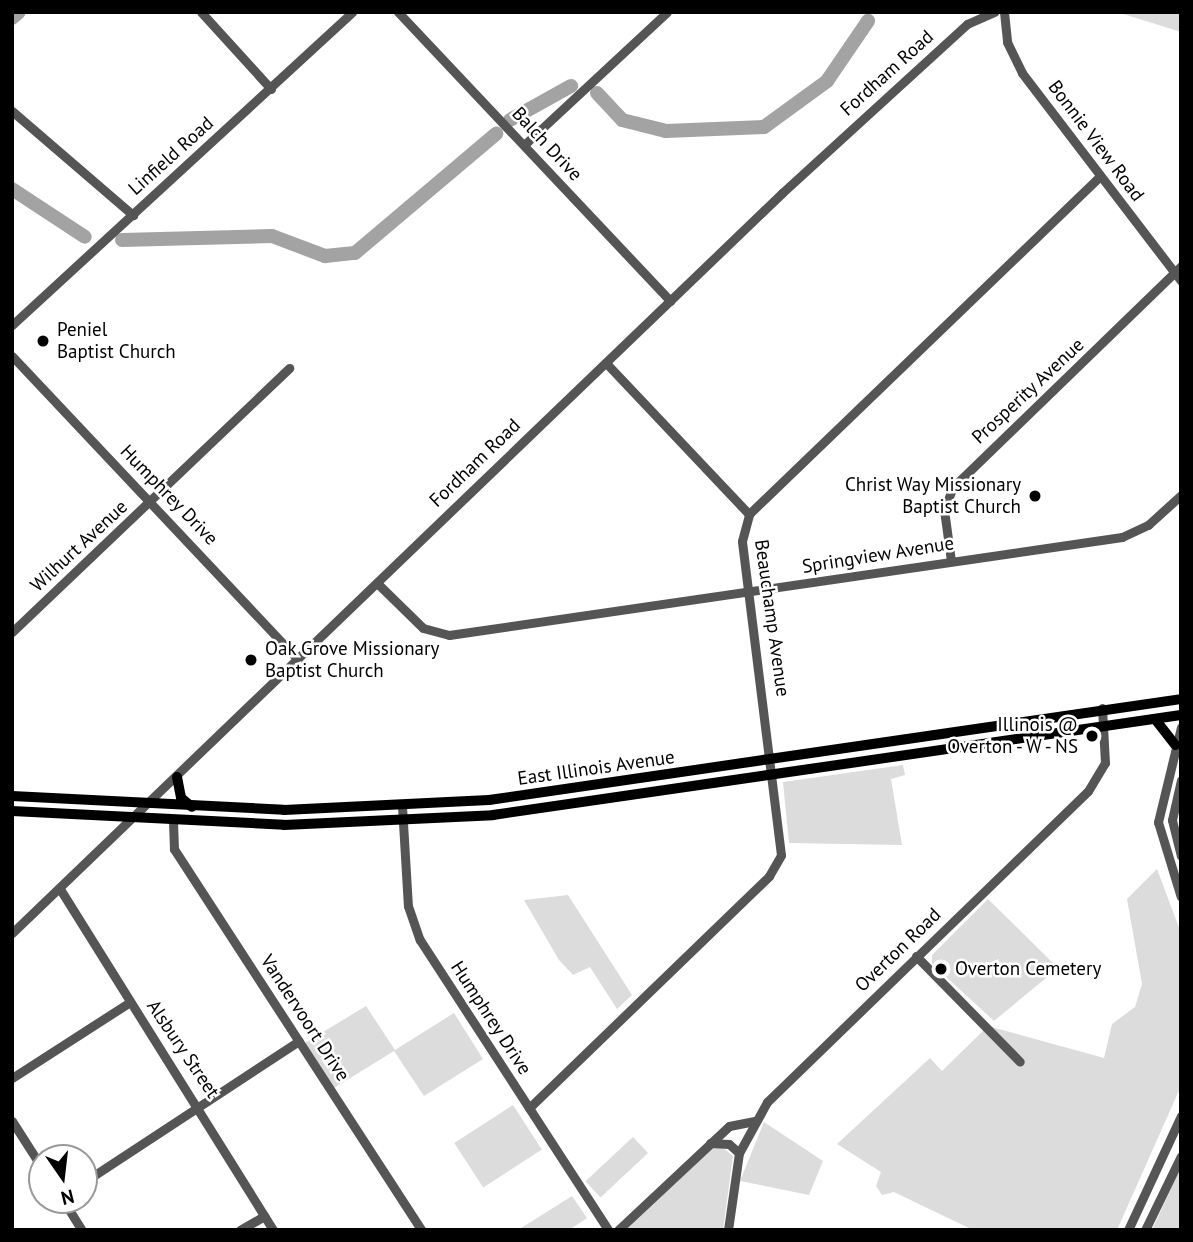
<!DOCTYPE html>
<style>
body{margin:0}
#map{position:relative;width:1193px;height:1242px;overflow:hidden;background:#fff;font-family:"PT Sans",sans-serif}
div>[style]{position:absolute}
.green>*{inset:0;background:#dcdcdc;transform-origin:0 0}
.river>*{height:14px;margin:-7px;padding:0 7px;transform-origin:7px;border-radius:7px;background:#a3a3a3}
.minor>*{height:9px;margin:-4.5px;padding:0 4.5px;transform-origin:4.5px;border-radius:4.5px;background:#555}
.major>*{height:10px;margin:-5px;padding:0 5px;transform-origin:5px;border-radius:5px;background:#000}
.dots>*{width:19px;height:19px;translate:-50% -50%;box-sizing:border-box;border:4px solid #fff;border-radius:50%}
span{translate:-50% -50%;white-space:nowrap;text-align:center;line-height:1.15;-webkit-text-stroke:5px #fff;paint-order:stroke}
.street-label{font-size:19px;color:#000}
.poi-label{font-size:19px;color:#000}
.left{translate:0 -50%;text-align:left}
.right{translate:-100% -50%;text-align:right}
.frame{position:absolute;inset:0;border:14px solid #000;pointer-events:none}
.north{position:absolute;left:28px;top:1144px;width:70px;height:70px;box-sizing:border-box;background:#fff;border:2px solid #999;border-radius:50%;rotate:166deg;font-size:19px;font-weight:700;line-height:28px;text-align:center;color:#000}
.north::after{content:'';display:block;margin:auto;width:24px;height:32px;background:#000;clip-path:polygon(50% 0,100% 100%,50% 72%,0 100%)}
</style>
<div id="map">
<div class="green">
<div style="clip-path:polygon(1117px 12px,1181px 12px,1181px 32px)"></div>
<div style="clip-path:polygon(903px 765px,905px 775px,891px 779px,902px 845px,789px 843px,783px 782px)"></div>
<div style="clip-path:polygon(1157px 869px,1181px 933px,1181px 1086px,1117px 1230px,973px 1230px,894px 1192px,882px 1195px,876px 1186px,881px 1172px,837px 1144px,930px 1058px,942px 1071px,988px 1026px,1104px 1058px,1112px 1024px,1135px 1007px,1142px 984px,1127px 899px)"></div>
<div style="clip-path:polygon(568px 895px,632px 995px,617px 1009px,590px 967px,573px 975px,559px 960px,524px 900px)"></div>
<div style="clip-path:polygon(988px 899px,1058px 968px,994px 1021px,932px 964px,932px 955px)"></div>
<div style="clip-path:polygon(366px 1006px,395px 1050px,454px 1013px,483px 1059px,424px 1096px,394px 1051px,334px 1088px,305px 1043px)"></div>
<div style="left:513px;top:1105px;width:53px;height:70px;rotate:57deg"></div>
<div style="clip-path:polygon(764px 1122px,823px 1161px,809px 1195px,740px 1181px)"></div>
<div style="left:633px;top:1137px;width:22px;height:65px;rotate:47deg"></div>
<div style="clip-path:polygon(721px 1146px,733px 1156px,723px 1230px,624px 1230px,711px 1148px)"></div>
<div style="clip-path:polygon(1181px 1167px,1181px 1230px,1152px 1230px)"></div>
<div style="clip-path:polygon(572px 1196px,587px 1218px,569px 1230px,518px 1230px)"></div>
</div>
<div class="river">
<div style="left:12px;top:18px;width:9px;rotate:-41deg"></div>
<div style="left:597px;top:93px;width:37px;rotate:47deg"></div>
<div style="left:622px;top:120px;width:45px;rotate:14deg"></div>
<div style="left:666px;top:131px;width:98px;rotate:-2.3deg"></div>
<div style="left:764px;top:127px;width:78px;rotate:-36.1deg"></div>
<div style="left:827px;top:81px;width:73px;rotate:-55.7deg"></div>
<div style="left:510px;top:120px;width:70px;rotate:-29.1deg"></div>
<div style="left:12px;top:189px;width:87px;rotate:33.3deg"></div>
<div style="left:122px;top:240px;width:150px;rotate:-1.5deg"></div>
<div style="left:272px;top:236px;width:57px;rotate:20.7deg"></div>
<div style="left:325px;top:256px;width:30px;rotate:-6deg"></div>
<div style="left:355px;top:253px;width:185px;rotate:-40.2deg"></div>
</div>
<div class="minor">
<div style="left:201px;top:12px;width:104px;rotate:47.7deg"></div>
<div style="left:398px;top:12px;width:397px;rotate:46.7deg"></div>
<div style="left:1004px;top:12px;width:30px;rotate:84deg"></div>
<div style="left:1007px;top:42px;width:34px;rotate:64deg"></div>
<div style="left:1022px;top:73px;width:262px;rotate:52.6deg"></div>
<div style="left:12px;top:111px;width:160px;rotate:40.7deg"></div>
<div style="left:524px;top:145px;width:195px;rotate:-42.9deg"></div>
<div style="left:12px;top:325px;width:462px;rotate:-42.6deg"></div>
<div style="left:12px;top:356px;width:417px;rotate:46.7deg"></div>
<div style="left:606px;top:363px;width:208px;rotate:46.6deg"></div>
<div style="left:951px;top:561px;width:51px;rotate:-97.8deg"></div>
<div style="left:944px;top:510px;width:25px;rotate:-69deg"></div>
<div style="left:953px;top:487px;width:318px;rotate:-44.1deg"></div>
<div style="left:377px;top:583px;width:64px;rotate:44.4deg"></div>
<div style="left:423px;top:628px;width:27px;rotate:15deg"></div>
<div style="left:449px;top:635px;width:680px;rotate:-8.28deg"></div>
<div style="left:1122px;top:537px;width:29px;rotate:-25deg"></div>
<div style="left:1148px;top:525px;width:45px;rotate:-42.3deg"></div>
<div style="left:12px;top:632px;width:383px;rotate:-43.6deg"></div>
<div style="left:1181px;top:727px;width:98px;rotate:103.6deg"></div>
<div style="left:1158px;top:822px;width:78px;rotate:73deg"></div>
<div style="left:1181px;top:780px;width:41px;rotate:102.7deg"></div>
<div style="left:1172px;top:820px;width:37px;rotate:76deg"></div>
<div style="left:402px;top:806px;width:100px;rotate:86.6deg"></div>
<div style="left:408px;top:906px;width:36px;rotate:71deg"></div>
<div style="left:420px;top:940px;width:346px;rotate:57deg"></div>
<div style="left:173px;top:821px;width:28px;rotate:88deg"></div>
<div style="left:174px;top:849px;width:454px;rotate:57deg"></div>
<div style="left:60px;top:889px;width:402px;rotate:58deg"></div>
<div style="left:12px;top:933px;width:1068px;rotate:-43.86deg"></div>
<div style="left:782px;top:193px;width:251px;rotate:-42.4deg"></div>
<div style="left:967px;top:24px;width:30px;rotate:-24deg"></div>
<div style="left:916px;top:956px;width:148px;rotate:45.5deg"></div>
<div style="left:12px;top:1078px;width:140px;rotate:-32.8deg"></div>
<div style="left:529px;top:1108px;width:334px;rotate:-44deg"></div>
<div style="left:769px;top:876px;width:24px;rotate:-60deg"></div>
<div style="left:781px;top:855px;width:316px;rotate:-97.1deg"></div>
<div style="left:742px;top:541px;width:28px;rotate:-75deg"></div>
<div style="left:749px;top:514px;width:487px;rotate:-43.9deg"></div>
<div style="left:12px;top:1121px;width:56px;rotate:57.4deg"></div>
<div style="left:710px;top:1143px;width:19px;rotate:3deg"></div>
<div style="left:729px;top:1144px;width:13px;rotate:42deg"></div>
<div style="left:84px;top:1182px;width:257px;rotate:-33.3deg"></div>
<div style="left:63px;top:1200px;width:36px;rotate:58deg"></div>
<div style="left:240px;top:1230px;width:28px;rotate:-30deg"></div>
<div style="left:618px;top:1230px;width:152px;rotate:-43.1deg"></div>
<div style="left:729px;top:1126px;width:26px;rotate:-11deg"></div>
<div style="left:728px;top:1230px;width:78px;rotate:-81.9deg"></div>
<div style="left:739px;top:1153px;width:58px;rotate:-61.2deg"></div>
<div style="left:767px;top:1102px;width:447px;rotate:-44.1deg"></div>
<div style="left:1088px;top:791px;width:33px;rotate:-59deg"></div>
<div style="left:1105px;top:763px;width:55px;rotate:-93.1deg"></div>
<div style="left:1128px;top:1230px;width:126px;rotate:-65.1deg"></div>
<div style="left:1145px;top:1230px;width:82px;rotate:-64.1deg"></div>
</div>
<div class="major">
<div style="left:1155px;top:719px;width:33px;rotate:52deg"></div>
<div style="left:177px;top:777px;width:21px;rotate:79deg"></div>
<div style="left:181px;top:798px;width:14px;rotate:39deg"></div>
<div style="left:12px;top:796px;width:272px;rotate:2.9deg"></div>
<div style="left:284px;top:810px;width:205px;rotate:-2.8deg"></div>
<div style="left:489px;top:800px;width:699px;rotate:-8.3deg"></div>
<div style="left:12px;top:811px;width:272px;rotate:2.9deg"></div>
<div style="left:284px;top:825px;width:209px;rotate:-2.7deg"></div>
<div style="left:493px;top:815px;width:695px;rotate:-8.27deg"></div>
</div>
<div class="dots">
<div style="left:43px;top:341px;background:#000"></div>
<div style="left:1035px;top:496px;background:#000"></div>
<div style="left:251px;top:660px;background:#000"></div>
<div style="left:1092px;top:736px;background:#000"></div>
<div style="left:941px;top:969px;background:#000"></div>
</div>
<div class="street-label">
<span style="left:887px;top:73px;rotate:-42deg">Fordham Road</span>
<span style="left:1096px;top:141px;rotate:53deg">Bonnie View Road</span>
<span style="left:547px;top:144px;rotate:47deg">Balch Drive</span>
<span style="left:171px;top:156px;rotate:-42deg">Linfield Road</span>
<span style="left:1028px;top:391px;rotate:-43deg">Prosperity Avenue</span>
<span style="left:475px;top:463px;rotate:-44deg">Fordham Road</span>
<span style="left:169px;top:495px;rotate:46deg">Humphrey Drive</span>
<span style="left:79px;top:546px;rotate:-43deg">Wilhurt Avenue</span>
<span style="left:878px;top:555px;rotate:-9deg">Springview Avenue</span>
<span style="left:772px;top:618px;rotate:82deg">Beauchamp Avenue</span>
<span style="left:596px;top:768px;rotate:-8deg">East Illinois Avenue</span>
<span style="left:898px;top:950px;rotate:-44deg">Overton Road</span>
<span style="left:305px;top:1018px;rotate:57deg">Vandervoort Drive</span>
<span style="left:491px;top:1018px;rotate:57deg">Humphrey Drive</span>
<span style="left:183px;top:1049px;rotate:56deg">Alsbury Street</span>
</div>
<div class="poi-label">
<span class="left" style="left:57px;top:341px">Peniel<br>Baptist Church</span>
<span class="right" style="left:1021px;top:496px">Christ Way Missionary<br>Baptist Church</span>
<span class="left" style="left:265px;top:660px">Oak Grove Missionary<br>Baptist Church</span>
<span class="right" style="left:1078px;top:736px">Illinois @<br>Overton - W - NS</span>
<span class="left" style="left:955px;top:969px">Overton Cemetery</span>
</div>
<div class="frame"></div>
<div class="north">N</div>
</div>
